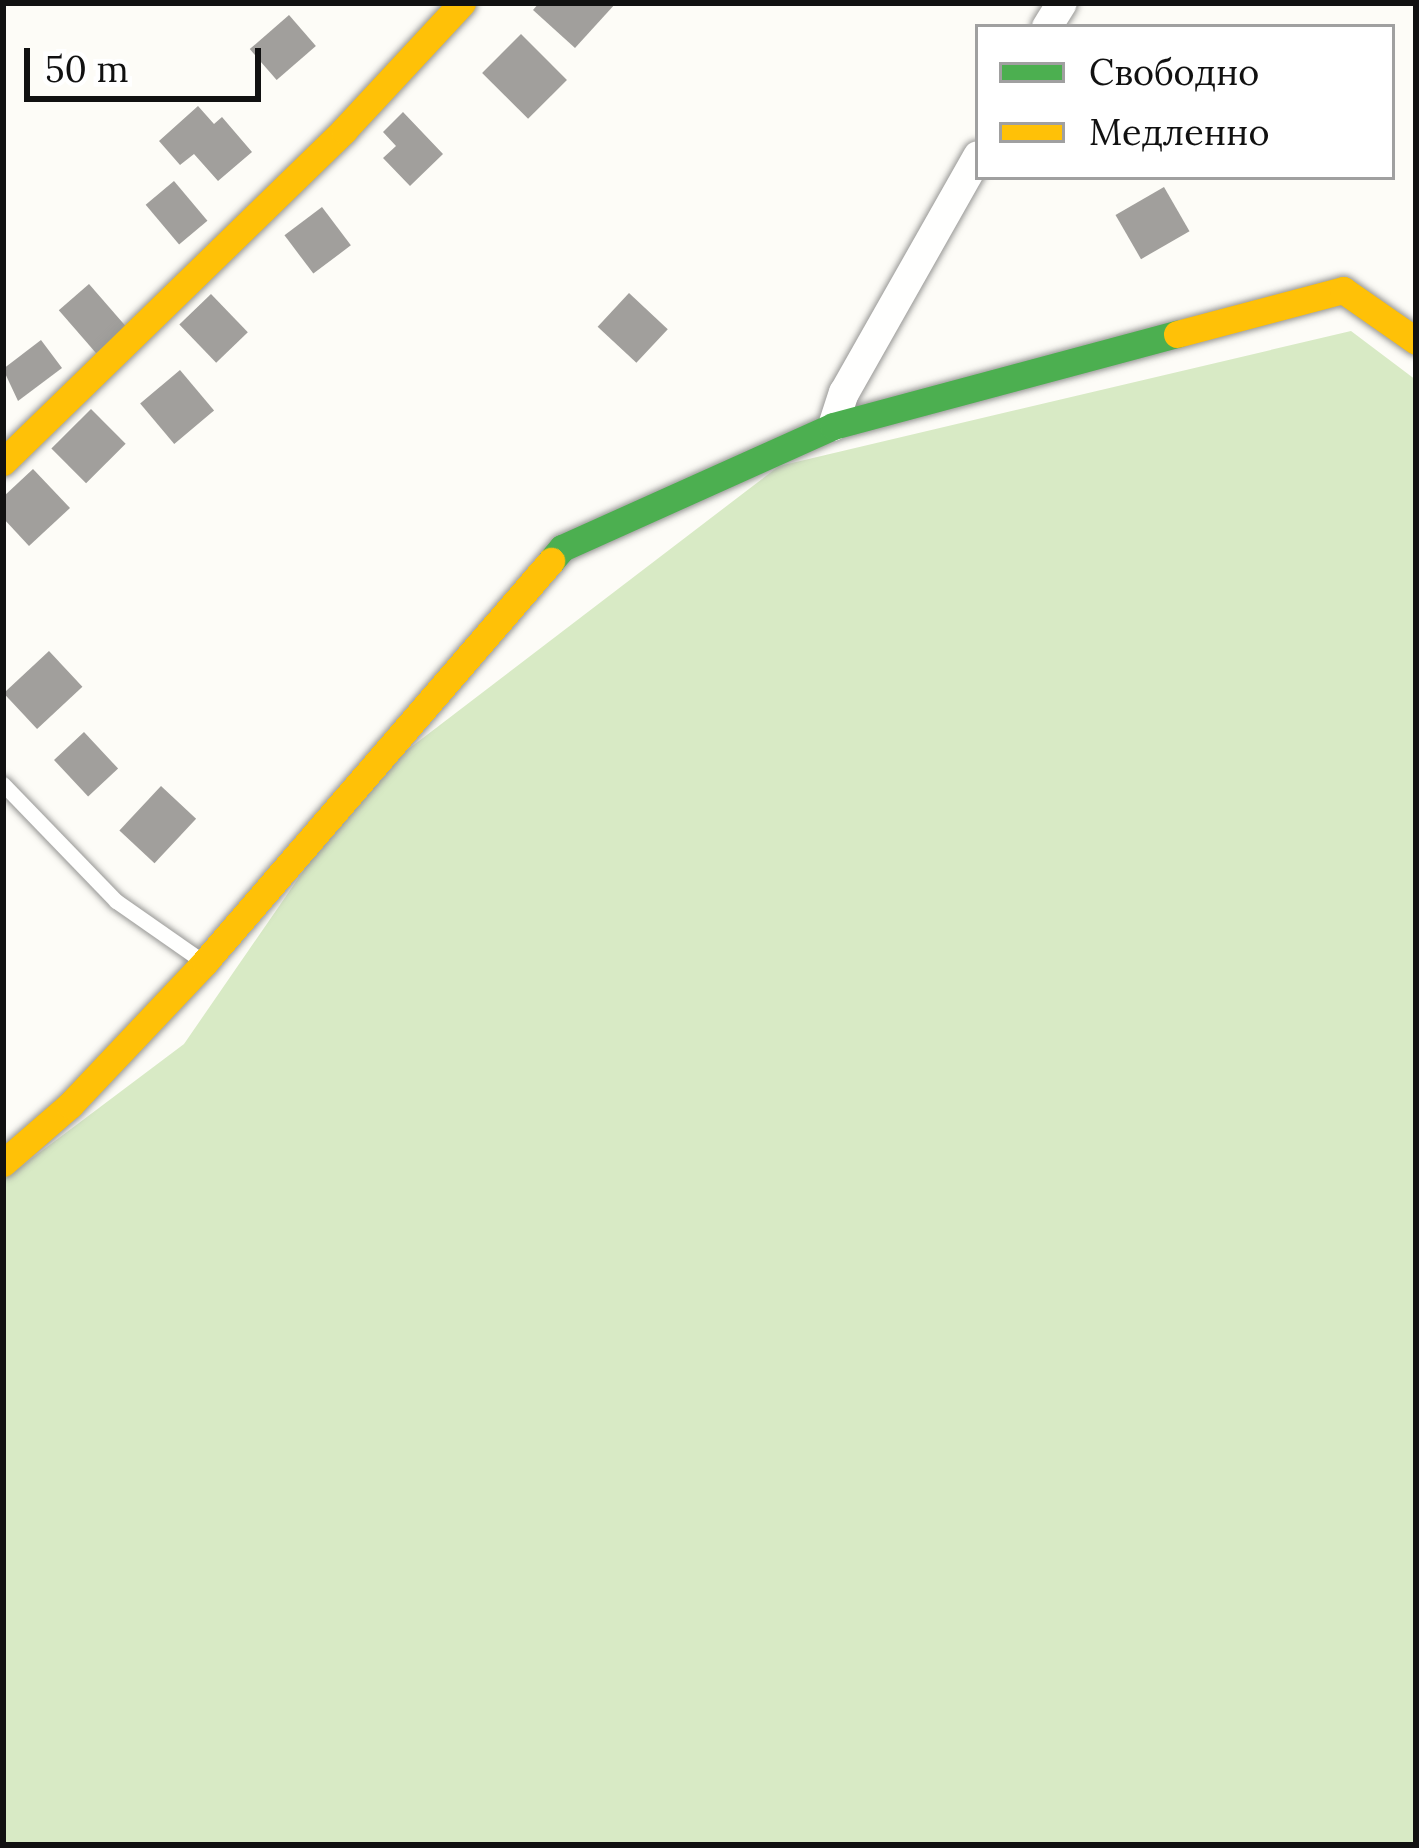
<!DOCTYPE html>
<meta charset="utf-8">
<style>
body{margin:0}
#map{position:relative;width:1419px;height:1848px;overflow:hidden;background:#fdfcf7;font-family:Lora,serif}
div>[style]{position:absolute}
.forest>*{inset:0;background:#d8eac5}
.building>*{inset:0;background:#a19f9c;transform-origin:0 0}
.roads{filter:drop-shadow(0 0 3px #979795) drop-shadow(0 0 3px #979795)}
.lane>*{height:15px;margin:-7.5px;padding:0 7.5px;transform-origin:7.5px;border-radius:7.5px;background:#fffffe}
.street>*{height:30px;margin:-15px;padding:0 15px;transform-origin:15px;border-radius:15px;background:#fffffe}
.fast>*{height:27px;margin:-13.5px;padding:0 13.5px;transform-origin:13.5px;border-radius:13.5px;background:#4caf50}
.slow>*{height:27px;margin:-13.5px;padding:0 13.5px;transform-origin:13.5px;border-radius:13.5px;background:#ffc107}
span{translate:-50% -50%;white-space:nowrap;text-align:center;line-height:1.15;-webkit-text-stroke:12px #fff;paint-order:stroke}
.frame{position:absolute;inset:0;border:6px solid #111;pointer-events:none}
.legend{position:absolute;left:975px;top:24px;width:420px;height:156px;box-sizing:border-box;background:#fff;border:3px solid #a0a0a0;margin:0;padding:15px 21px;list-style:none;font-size:36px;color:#111}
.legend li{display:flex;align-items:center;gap:24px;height:60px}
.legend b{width:60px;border:3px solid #a0a0a0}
.scale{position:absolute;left:24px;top:48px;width:237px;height:54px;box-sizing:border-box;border:6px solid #111;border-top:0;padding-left:15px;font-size:36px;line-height:42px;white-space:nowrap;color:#111;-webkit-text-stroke:9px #fff;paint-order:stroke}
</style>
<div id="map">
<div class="forest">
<div style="clip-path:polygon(1351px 331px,1416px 380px,1416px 1845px,3px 1845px,3px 1180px,184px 1044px,364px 783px,779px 466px)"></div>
</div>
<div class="building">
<div style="clip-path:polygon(539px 3px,616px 3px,575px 48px,533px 10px)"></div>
<div style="left:289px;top:15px;width:41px;height:52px;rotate:49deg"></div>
<div style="left:521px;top:34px;width:65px;height:55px;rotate:45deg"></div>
<div style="clip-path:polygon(198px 106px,214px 124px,222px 117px,252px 152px,218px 181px,194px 154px,180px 165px,159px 141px)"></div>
<div style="clip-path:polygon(403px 112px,443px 154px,410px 186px,383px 158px,396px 146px,383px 132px)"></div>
<div style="left:174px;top:181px;width:52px;height:37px;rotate:50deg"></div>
<div style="left:1164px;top:187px;width:51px;height:56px;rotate:60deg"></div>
<div style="left:322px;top:207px;width:48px;height:47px;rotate:53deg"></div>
<div style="left:89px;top:284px;width:57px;height:40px;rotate:49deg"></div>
<div style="left:629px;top:293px;width:53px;height:46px;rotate:43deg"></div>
<div style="left:211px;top:294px;width:53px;height:44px;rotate:46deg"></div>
<div style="clip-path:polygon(41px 340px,62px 368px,18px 401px,3px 369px)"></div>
<div style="left:180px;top:370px;width:53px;height:52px;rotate:50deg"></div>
<div style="left:91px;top:409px;width:49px;height:56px;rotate:45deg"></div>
<div style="clip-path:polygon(33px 469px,70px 508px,29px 546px,3px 518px,3px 497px)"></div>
<div style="left:49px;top:651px;width:49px;height:62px;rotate:47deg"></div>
<div style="left:84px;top:732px;width:50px;height:41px;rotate:47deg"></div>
<div style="left:161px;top:786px;width:48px;height:61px;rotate:43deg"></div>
</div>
<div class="roads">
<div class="lane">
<div style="left:3px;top:784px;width:163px;rotate:46deg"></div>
<div style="left:116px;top:901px;width:105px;rotate:34.9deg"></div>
</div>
<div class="street">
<div style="left:1047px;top:27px;width:28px;rotate:-58deg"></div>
<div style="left:833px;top:426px;width:35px;rotate:-72deg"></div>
<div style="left:844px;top:393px;width:272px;rotate:-60.5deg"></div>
</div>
<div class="fast">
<div style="left:551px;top:561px;width:17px;rotate:-50deg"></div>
<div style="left:562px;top:548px;width:297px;rotate:-24.2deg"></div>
<div style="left:833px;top:426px;width:356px;rotate:-15deg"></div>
</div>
<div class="slow">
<div style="left:1177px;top:334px;width:172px;rotate:-14.8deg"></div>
<div style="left:1343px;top:290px;width:89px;rotate:34.9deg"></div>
<div style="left:3px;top:462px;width:476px;rotate:-44.2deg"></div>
<div style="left:344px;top:130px;width:173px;rotate:-47.1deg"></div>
<div style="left:3px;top:1163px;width:89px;rotate:-40.9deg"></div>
<div style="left:70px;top:1105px;width:197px;rotate:-46.6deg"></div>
<div style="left:205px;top:962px;width:530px;rotate:-49.21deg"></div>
</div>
</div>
<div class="frame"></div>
<ul class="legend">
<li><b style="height:15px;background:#4caf50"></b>Свободно</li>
<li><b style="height:15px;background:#ffc107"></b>Медленно</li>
</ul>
<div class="scale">50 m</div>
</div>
